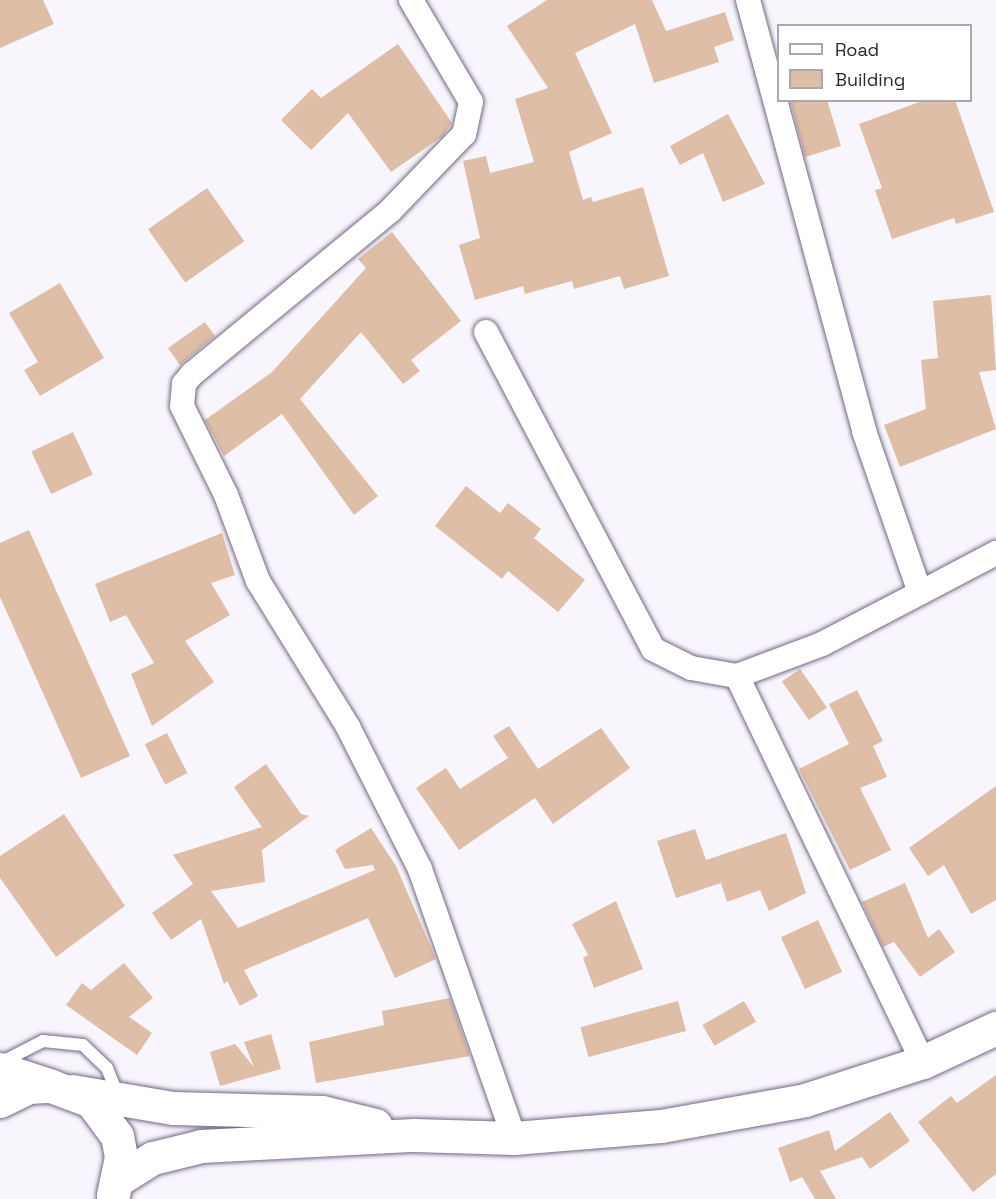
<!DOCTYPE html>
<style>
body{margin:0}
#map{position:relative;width:996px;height:1199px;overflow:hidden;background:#f8f5fc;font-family:"Space Grotesk",sans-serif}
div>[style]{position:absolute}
.building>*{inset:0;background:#debea6;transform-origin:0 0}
.roads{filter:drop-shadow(0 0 2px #756785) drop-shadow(0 0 2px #756785)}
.service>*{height:12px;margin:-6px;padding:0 6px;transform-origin:6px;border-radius:6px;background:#fff}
.minor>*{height:24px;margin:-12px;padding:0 12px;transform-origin:12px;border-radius:12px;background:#fff}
.secondary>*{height:33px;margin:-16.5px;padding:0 16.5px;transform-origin:16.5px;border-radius:16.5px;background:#fff}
span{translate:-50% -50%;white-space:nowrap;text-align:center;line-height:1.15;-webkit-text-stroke:4.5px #fff;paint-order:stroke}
.legend{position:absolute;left:777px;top:24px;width:195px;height:78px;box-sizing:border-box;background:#fff;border:2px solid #aaa7ad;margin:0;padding:8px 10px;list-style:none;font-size:18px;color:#2a2431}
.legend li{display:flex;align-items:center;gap:12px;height:30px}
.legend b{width:30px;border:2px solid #aaa7ad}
</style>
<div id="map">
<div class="building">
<div style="clip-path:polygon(0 0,43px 0,54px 24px,0 48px)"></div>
<div style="clip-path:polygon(547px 0,652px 0,666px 31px,725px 12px,734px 40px,714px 47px,719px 62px,654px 83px,635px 24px,575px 53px,612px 133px,569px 152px,583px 200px,591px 197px,593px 202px,643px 187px,669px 276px,624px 289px,620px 276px,574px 289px,572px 281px,525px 294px,523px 286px,475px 300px,459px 245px,480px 238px,463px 161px,486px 156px,490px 173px,534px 162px,515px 99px,548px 88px,507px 26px)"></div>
<div style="clip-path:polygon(398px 44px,452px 123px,443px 136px,391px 172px,348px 113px,311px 150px,281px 120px,312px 89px,321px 98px)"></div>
<div style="clip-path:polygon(790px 100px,827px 100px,841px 146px,805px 157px)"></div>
<div style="clip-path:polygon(925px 100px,955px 100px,994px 212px,956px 224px,954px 218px,892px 239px,875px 190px,882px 188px,859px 124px)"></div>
<div style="clip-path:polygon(728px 114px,765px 184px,723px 202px,703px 153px,680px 165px,670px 146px)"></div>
<div style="left:207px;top:188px;width:65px;height:72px;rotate:55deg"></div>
<div style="clip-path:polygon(392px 232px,461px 321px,411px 360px,420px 371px,403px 384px,361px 332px,300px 399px,378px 496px,354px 515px,282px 414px,224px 456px,205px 420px,272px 372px,366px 268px,358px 259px)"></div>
<div style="clip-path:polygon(60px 283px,104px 358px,40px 396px,24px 370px,38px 362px,9px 313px)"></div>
<div style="clip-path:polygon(991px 295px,996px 370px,979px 372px,996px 429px,900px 467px,884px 425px,926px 409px,921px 360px,938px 358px,933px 301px)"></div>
<div style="clip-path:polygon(205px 322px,215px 336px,180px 365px,168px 348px)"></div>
<div style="left:73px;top:432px;width:47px;height:46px;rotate:65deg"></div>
<div style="clip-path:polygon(466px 486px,500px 513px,508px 503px,541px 529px,534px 538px,585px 580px,558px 612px,508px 571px,502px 579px,435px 526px)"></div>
<div style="clip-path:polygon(29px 530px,130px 756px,81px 778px,0 597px,0 543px)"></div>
<div style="clip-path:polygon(222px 533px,235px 575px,211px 583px,230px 615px,185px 641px,214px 682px,152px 726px,131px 674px,154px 663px,126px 615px,110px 622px,95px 584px)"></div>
<div style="left:800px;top:669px;width:47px;height:22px;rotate:55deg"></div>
<div style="clip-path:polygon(857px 690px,883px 741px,873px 746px,887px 777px,860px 788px,891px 850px,850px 870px,799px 769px,849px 744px,829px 704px)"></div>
<div style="clip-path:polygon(509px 726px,538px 769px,601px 728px,630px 768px,553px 824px,535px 798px,459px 850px,416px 788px,446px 768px,460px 789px,508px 758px,493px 736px)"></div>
<div style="left:167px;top:733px;width:45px;height:25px;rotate:63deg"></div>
<div style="clip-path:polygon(266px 764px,301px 814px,309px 816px,262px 850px,265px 882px,211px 891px,238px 928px,375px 870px,373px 865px,345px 869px,335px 850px,371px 828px,396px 866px,436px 959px,395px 978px,368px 918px,244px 970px,258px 996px,240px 1006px,227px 981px,224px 984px,201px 919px,171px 940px,152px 913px,193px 884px,173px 855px,262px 827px,234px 787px)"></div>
<div style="clip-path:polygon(996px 786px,996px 900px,971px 914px,944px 865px,928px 876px,909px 848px)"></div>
<div style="clip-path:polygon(64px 814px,125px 906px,56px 957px,0 878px,0 856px)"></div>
<div style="clip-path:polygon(695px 829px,706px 860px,786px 833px,806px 893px,769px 911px,760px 890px,727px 902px,721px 883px,676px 898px,657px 841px)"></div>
<div style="clip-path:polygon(905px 883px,928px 938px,939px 929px,955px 952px,920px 977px,894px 942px,883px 947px,862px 902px)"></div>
<div style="clip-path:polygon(616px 901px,643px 969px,594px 988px,583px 958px,588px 955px,572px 924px)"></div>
<div style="left:818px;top:920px;width:57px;height:41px;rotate:65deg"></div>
<div style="clip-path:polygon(124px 963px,153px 998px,129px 1017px,152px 1033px,137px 1055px,66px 1005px,82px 983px,91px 990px)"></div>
<div style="clip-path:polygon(450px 998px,470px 1056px,316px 1083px,309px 1042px,384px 1025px,382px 1011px)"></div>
<div style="left:678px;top:1001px;width:31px;height:101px;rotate:75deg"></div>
<div style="left:744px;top:1001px;width:24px;height:48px;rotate:60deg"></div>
<div style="clip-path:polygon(271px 1034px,281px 1069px,220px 1086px,210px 1052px,235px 1044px,254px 1067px,244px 1042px)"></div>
<div style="clip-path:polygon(996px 1075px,996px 1174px,973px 1192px,918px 1122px,951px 1096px,957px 1103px)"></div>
<div style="clip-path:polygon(890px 1112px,910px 1141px,870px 1169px,862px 1157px,820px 1171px,836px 1199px,815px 1199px,802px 1177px,790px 1182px,778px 1148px,829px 1130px,835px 1151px)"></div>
</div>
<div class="roads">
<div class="service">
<div style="left:0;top:1063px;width:48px;rotate:-27.1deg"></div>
<div style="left:43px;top:1041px;width:40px;rotate:5.7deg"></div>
<div style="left:83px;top:1045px;width:33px;rotate:44deg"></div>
<div style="left:107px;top:1068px;width:29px;rotate:68deg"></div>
</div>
<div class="minor">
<div style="left:411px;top:0;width:118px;rotate:59.5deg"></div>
<div style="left:471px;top:102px;width:33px;rotate:102deg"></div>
<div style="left:464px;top:134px;width:107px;rotate:133.9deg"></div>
<div style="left:390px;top:211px;width:256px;rotate:140.5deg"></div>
<div style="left:192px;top:374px;width:13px;rotate:129deg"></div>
<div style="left:184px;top:384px;width:22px;rotate:95deg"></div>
<div style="left:182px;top:406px;width:99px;rotate:63.7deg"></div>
<div style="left:226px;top:495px;width:92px;rotate:69.6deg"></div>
<div style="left:258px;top:581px;width:172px;rotate:58.3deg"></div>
<div style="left:348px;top:727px;width:159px;rotate:63.1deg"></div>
<div style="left:420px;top:869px;width:285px;rotate:70.7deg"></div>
<div style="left:748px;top:0;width:446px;rotate:74.9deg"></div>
<div style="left:864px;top:431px;width:171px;rotate:70.9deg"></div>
<div style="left:920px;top:593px;width:86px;rotate:-27.8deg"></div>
<div style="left:486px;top:332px;width:358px;rotate:62.2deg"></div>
<div style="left:653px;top:649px;width:42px;rotate:26.6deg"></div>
<div style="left:691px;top:668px;width:47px;rotate:9.9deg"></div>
<div style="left:737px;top:676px;width:91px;rotate:-20.6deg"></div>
<div style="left:822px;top:644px;width:110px;rotate:-27.5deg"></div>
<div style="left:737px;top:676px;width:428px;rotate:64.3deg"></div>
</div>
<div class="secondary">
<div style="left:0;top:1069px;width:52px;rotate:18.1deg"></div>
<div style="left:72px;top:1091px;width:102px;rotate:9.6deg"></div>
<div style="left:173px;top:1108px;width:149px;rotate:1.5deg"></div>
<div style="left:322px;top:1112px;width:55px;rotate:13.8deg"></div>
<div style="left:0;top:1101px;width:32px;rotate:-26deg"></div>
<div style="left:29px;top:1087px;width:22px;rotate:-3deg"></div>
<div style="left:51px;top:1086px;width:43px;rotate:20.6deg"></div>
<div style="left:91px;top:1101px;width:44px;rotate:53.4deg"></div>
<div style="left:117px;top:1136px;width:21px;rotate:79deg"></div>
<div style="left:121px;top:1157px;width:39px;rotate:102deg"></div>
<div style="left:119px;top:1179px;width:40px;rotate:-32deg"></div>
<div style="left:153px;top:1158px;width:49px;rotate:-14deg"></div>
<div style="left:201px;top:1146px;width:213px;rotate:-3deg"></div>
<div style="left:414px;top:1135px;width:100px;rotate:1.7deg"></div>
<div style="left:514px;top:1138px;width:147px;rotate:-4.7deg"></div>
<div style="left:661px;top:1126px;width:146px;rotate:-10.2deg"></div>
<div style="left:805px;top:1100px;width:124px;rotate:-17.9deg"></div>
<div style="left:923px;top:1062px;width:81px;rotate:-25deg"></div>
</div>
</div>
<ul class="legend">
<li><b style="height:8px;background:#fff"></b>Road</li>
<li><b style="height:16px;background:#debea6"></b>Building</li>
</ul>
</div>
